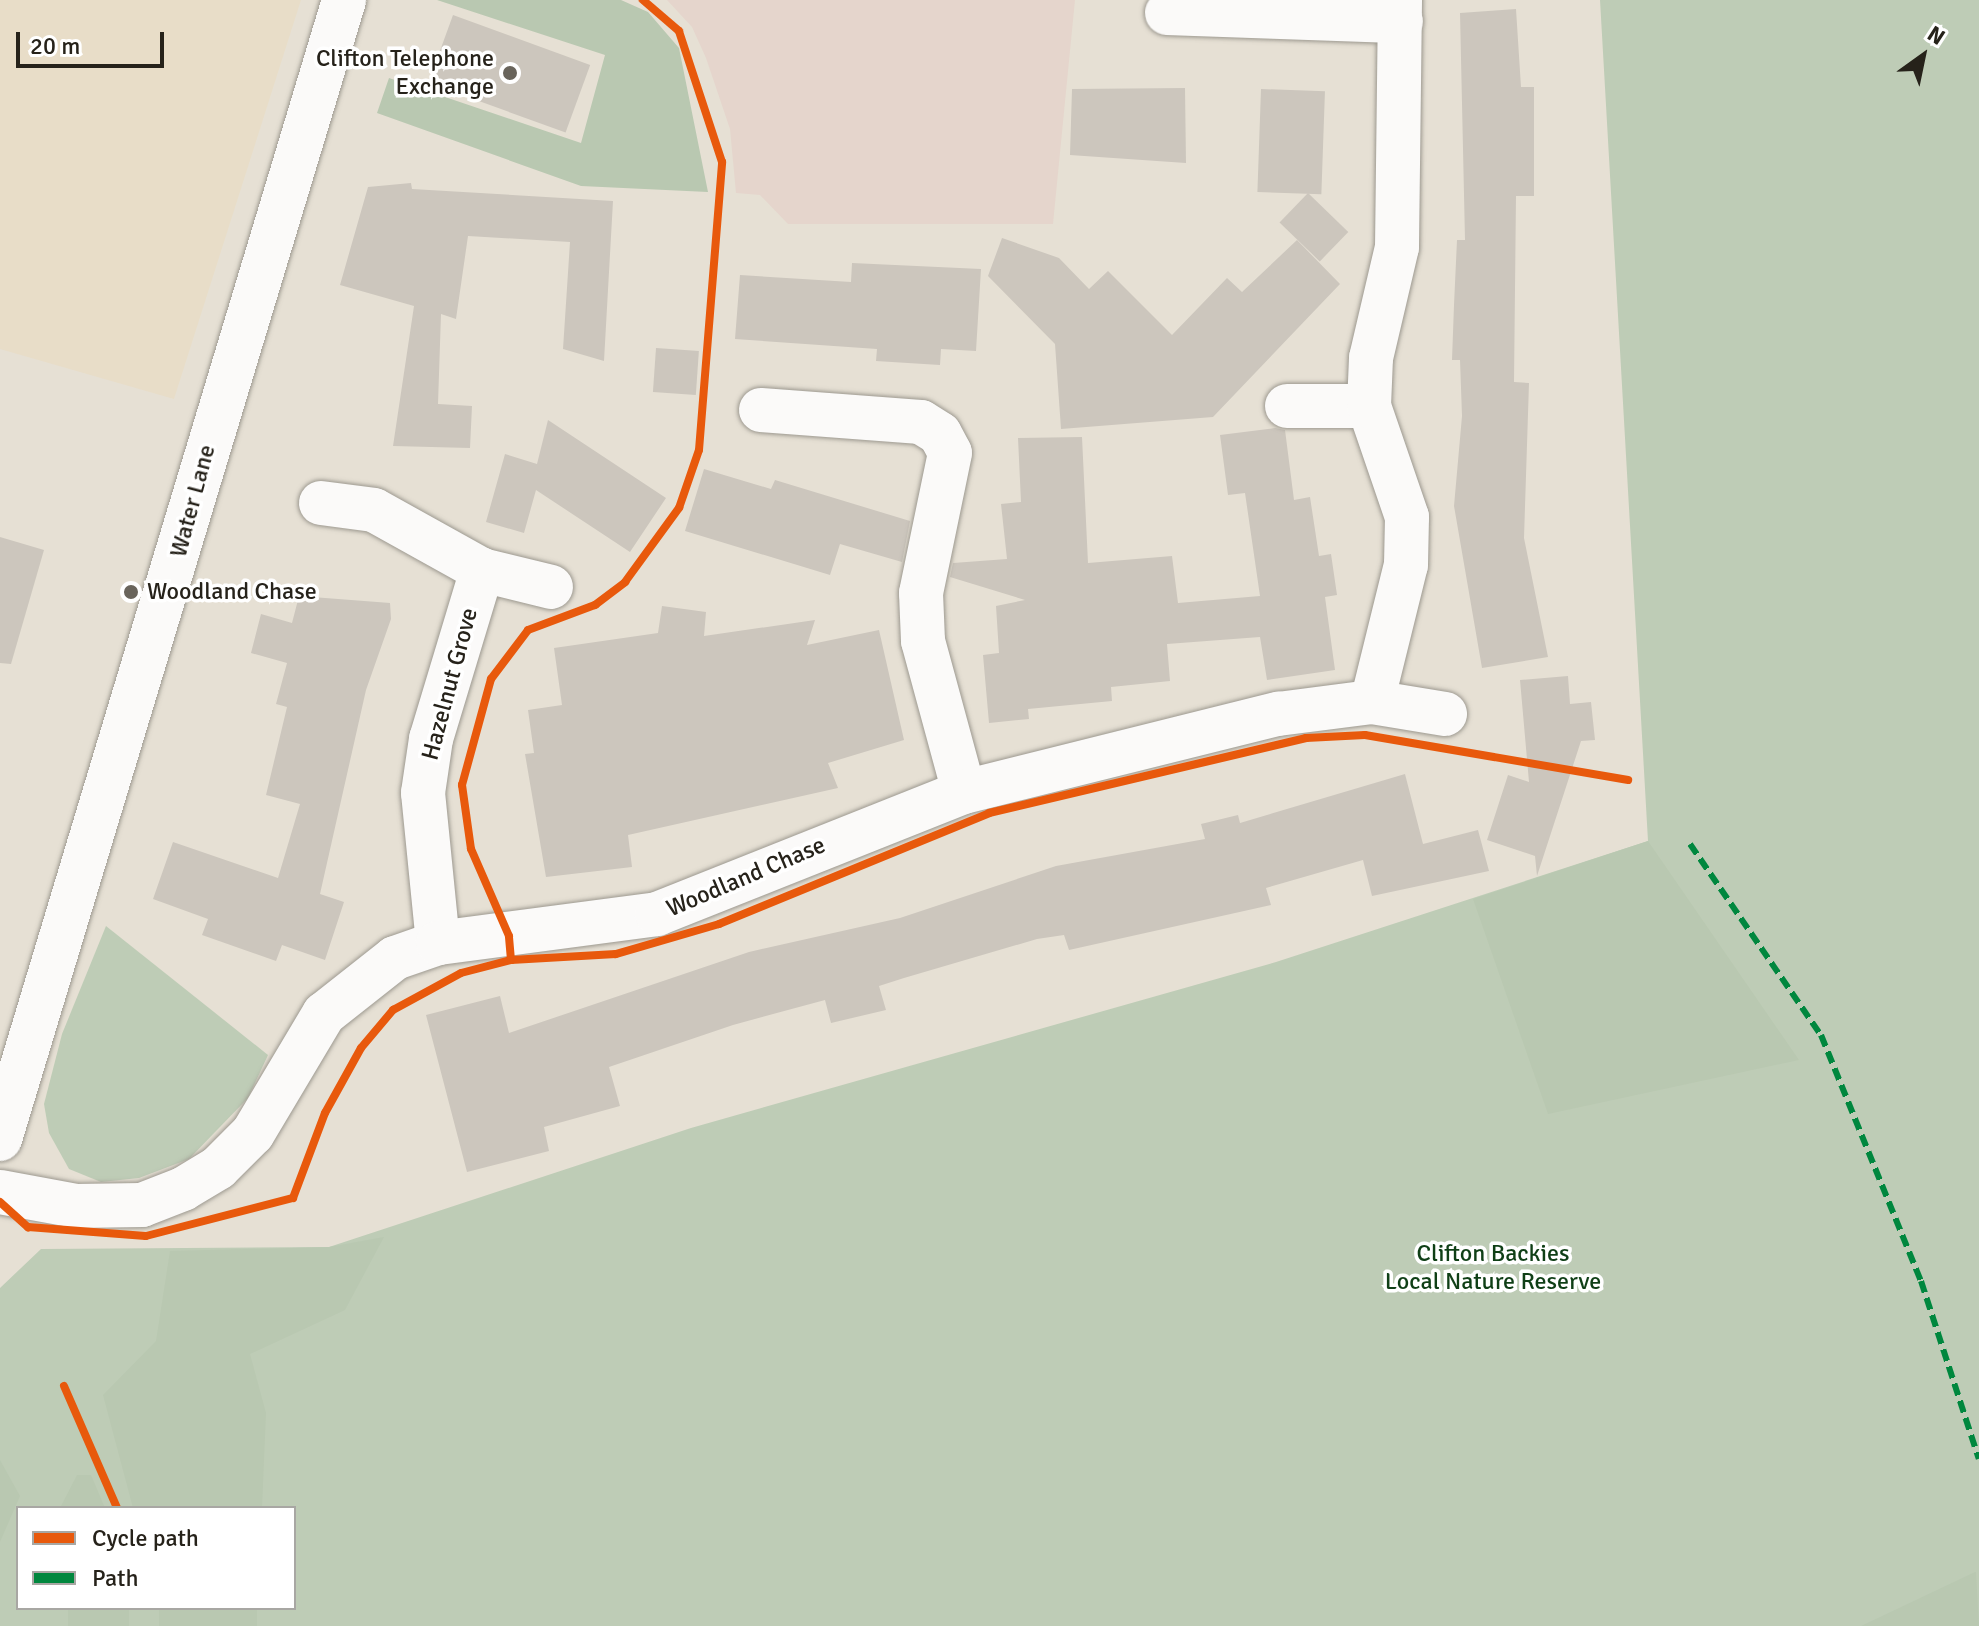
<!DOCTYPE html>
<style>
body{margin:0}
#map{position:relative;width:1979px;height:1626px;overflow:hidden;background:#e6e0d4;font-family:Signika,sans-serif}
div>[style]{position:absolute}
.built>*{inset:0;background:#e8ddc8}
.industrial>*{inset:0;background:#e5d5cc}
.green>*{inset:0;background:#beccb6}
.forest>*{inset:0;background:#b9c8b1;transform-origin:0 0}
.building>*{inset:0;background:#ccc6bd;transform-origin:0 0}
.roads{filter:drop-shadow(0 0 2px #9d9990) drop-shadow(0 0 2px #9d9990)}
.street>*{height:44px;margin:-22px;padding:0 22px;transform-origin:22px;border-radius:22px;background:#fbfaf9}
.secondary>*{height:44px;margin:-22px;padding:0 22px;transform-origin:22px;border-radius:22px;background:#fbfaf9}
.quiet>*{height:6px;margin-top:-3px;transform-origin:0;background:repeating-linear-gradient(90deg,#00873e 0 12px,transparent 0 18px)}
.cycleway>*{height:8px;margin:-4px;padding:0 4px;transform-origin:4px;border-radius:4px;background:#e8590c}
.dots>*{width:22px;height:22px;translate:-50% -50%;box-sizing:border-box;border:4px solid #fff;border-radius:50%}
span{translate:-50% -50%;white-space:nowrap;text-align:center;line-height:1.15;-webkit-text-stroke:7px #fff;paint-order:stroke}
.poi-label{font-size:24px;color:#26221a}
.right{translate:-100% -50%;text-align:right}
.left{translate:0 -50%;text-align:left}
.street-label{font-size:24px;color:#26221a}
.park-label{font-size:24px;color:#0f3f16}
.legend{position:absolute;left:16px;top:1506px;width:280px;height:104px;box-sizing:border-box;background:#fff;border:2px solid #a8a7a3;margin:0;padding:10px 14px;list-style:none;font-size:24px;color:#26221a}
.legend li{display:flex;align-items:center;gap:16px;height:40px}
.legend b{width:40px;border:2px solid #a8a7a3}
.north{position:absolute;left:1883px;top:16px;width:80px;height:80px;-webkit-text-stroke:6px #fff;paint-order:stroke;rotate:33deg;font-size:22px;font-weight:700;line-height:32px;text-align:center;color:#26221a}
.north::after{content:'';display:block;margin:auto;width:28px;height:36px;background:#26221a;clip-path:polygon(50% 0,100% 100%,50% 72%,0 100%)}
.scale{position:absolute;left:16px;top:32px;width:148px;height:36px;box-sizing:border-box;border:4px solid #26221a;border-top:0;padding-left:10px;font-size:24px;line-height:28px;white-space:nowrap;color:#26221a;-webkit-text-stroke:6px #fff;paint-order:stroke}
</style>
<div id="map">
<div class="built">
<div style="clip-path:polygon(0 0,301px 0,174px 399px,0 349px)"></div>
</div>
<div class="industrial">
<div style="clip-path:polygon(667px 0,1075px 0,1053px 224px,788px 224px,760px 195px,736px 193px,730px 129px,706px 58px,692px 27px)"></div>
</div>
<div class="green">
<div style="clip-path:polygon(evenodd,1600px 0,1979px 0,1979px 1626px,0 1626px,0 1288px,41px 1249px,329px 1247px,691px 1128px,1276px 962px,1648px 841px,1600px 0,18px 1508px,294px 1508px,294px 1608px,18px 1608px,18px 1508px)"></div>
<div style="clip-path:polygon(106px 926px,268px 1055px,248px 1098px,189px 1159px,139px 1178px,101px 1182px,69px 1169px,49px 1133px,44px 1104px,62px 1034px)"></div>
</div>
<div class="forest">
<div style="clip-path:polygon(437px 0,621px 0,648px 12px,679px 48px,708px 192px,581px 186px,377px 113px,389px 78px,581px 143px,605px 55px)"></div>
<div style="clip-path:polygon(1648px 841px,1799px 1060px,1548px 1114px,1473px 899px)"></div>
<div style="clip-path:polygon(384px 1237px,345px 1310px,250px 1354px,266px 1413px,262px 1508px,133px 1508px,103px 1395px,156px 1341px,170px 1251px,329px 1247px)"></div>
<div style="clip-path:polygon(0 1460px,20px 1496px,0 1542px)"></div>
<div style="clip-path:polygon(77px 1475px,91px 1475px,105px 1508px,60px 1508px)"></div>
<div style="clip-path:polygon(1976px 1572px,1979px 1626px,1861px 1626px,1975px 1572px)"></div>
<div style="left:68px;top:1608px;width:61px;height:18px"></div>
<div style="left:159px;top:1608px;width:98px;height:19px"></div>
</div>
<div class="building">
<div style="clip-path:polygon(1516px 9px,1521px 87px,1534px 87px,1534px 196px,1516px 196px,1514px 382px,1529px 383px,1524px 538px,1548px 657px,1482px 668px,1454px 506px,1462px 416px,1460px 360px,1452px 360px,1454px 305px,1457px 240px,1465px 240px,1460px 13px)"></div>
<div style="left:453px;top:15px;width:146px;height:72px;rotate:20deg"></div>
<div style="clip-path:polygon(1185px 88px,1186px 163px,1070px 155px,1072px 89px)"></div>
<div style="left:1261px;top:89px;width:64px;height:103px;rotate:2deg"></div>
<div style="clip-path:polygon(411px 183px,412px 189px,613px 201px,604px 361px,563px 349px,570px 242px,468px 236px,456px 319px,441px 314px,438px 404px,472px 406px,470px 448px,393px 446px,414px 306px,340px 285px,368px 187px)"></div>
<div style="left:1308px;top:193px;width:56px;height:41px;rotate:44deg"></div>
<div style="clip-path:polygon(1002px 238px,1059px 258px,1089px 289px,1108px 271px,1172px 335px,1227px 278px,1242px 292px,1297px 240px,1340px 284px,1213px 417px,1061px 429px,1055px 344px,988px 276px)"></div>
<div style="clip-path:polygon(852px 263px,981px 269px,976px 351px,941px 349px,940px 365px,876px 361px,877px 349px,735px 339px,740px 275px,851px 282px)"></div>
<div style="left:656px;top:348px;width:43px;height:44px;rotate:4deg"></div>
<div style="clip-path:polygon(548px 420px,666px 498px,630px 552px,536px 490px,524px 533px,486px 522px,505px 454px,537px 464px)"></div>
<div style="clip-path:polygon(1275px 428px,1285px 430px,1294px 500px,1310px 497px,1319px 556px,1331px 554px,1337px 595px,1325px 597px,1335px 670px,1267px 680px,1260px 637px,1167px 644px,1170px 681px,1111px 687px,1112px 701px,1028px 709px,1029px 719px,989px 723px,983px 655px,999px 653px,996px 606px,1025px 600px,950px 577px,953px 563px,1007px 559px,1001px 504px,1021px 502px,1018px 438px,1082px 437px,1088px 563px,1172px 556px,1178px 603px,1260px 596px,1245px 493px,1228px 495px,1220px 435px)"></div>
<div style="clip-path:polygon(704px 469px,771px 489px,775px 480px,910px 521px,902px 562px,840px 544px,830px 575px,685px 531px)"></div>
<div style="clip-path:polygon(0 537px,44px 550px,11px 664px,0 663px)"></div>
<div style="clip-path:polygon(299px 596px,390px 603px,391px 619px,366px 690px,320px 894px,344px 902px,325px 960px,282px 945px,276px 961px,202px 935px,208px 919px,153px 899px,173px 842px,278px 878px,300px 804px,266px 795px,287px 707px,276px 704px,287px 663px,251px 653px,261px 614px,292px 623px)"></div>
<div style="clip-path:polygon(662px 606px,706px 612px,704px 636px,815px 620px,807px 645px,879px 630px,904px 740px,828px 763px,838px 788px,628px 835px,632px 867px,546px 877px,525px 754px,534px 753px,528px 710px,562px 705px,554px 648px,658px 633px)"></div>
<div style="clip-path:polygon(1568px 676px,1570px 704px,1591px 702px,1595px 740px,1581px 741px,1537px 876px,1535px 856px,1487px 840px,1508px 775px,1529px 782px,1520px 680px)"></div>
<div style="clip-path:polygon(1405px 774px,1423px 844px,1478px 830px,1489px 871px,1372px 896px,1363px 860px,1266px 888px,1271px 905px,1069px 950px,1064px 935px,1037px 939px,904px 978px,879px 986px,886px 1010px,831px 1023px,825px 1000px,733px 1025px,609px 1067px,620px 1106px,544px 1127px,549px 1151px,467px 1172px,426px 1015px,500px 996px,509px 1033px,749px 952px,900px 918px,1056px 866px,1205px 839px,1201px 824px,1238px 815px,1240px 823px)"></div>
</div>
<div class="roads">
<div class="street">
<div style="left:1167px;top:13px;width:234px;rotate:2deg"></div>
<div style="left:1287px;top:406px;width:82px"></div>
<div style="left:761px;top:410px;width:160px;rotate:4.3deg"></div>
<div style="left:921px;top:422px;width:22px;rotate:32deg"></div>
<div style="left:940px;top:434px;width:21px;rotate:62deg"></div>
<div style="left:950px;top:453px;width:143px;rotate:101.7deg"></div>
<div style="left:921px;top:593px;width:48px;rotate:87.6deg"></div>
<div style="left:923px;top:641px;width:156px;rotate:74.8deg"></div>
<div style="left:321px;top:503px;width:53px;rotate:7.5deg"></div>
<div style="left:374px;top:510px;width:124px;rotate:29.1deg"></div>
<div style="left:482px;top:570px;width:71px;rotate:13.8deg"></div>
<div style="left:1372px;top:702px;width:141px;rotate:-76.1deg"></div>
<div style="left:1406px;top:565px;width:48px;rotate:-88.8deg"></div>
<div style="left:1407px;top:517px;width:117px;rotate:-108.9deg"></div>
<div style="left:1369px;top:406px;width:48px;rotate:-87.6deg"></div>
<div style="left:1371px;top:358px;width:114px;rotate:-76.8deg"></div>
<div style="left:1397px;top:247px;width:247px;rotate:-89.3deg"></div>
<div style="left:438px;top:943px;width:151px;rotate:-95.7deg"></div>
<div style="left:423px;top:793px;width:55px;rotate:-81.6deg"></div>
<div style="left:431px;top:739px;width:177px;rotate:-73.2deg"></div>
<div style="left:0;top:1192px;width:77px;rotate:10.4deg"></div>
<div style="left:76px;top:1206px;width:66px;rotate:-0.9deg"></div>
<div style="left:142px;top:1205px;width:44px;rotate:-21.3deg"></div>
<div style="left:183px;top:1189px;width:41px;rotate:-31deg"></div>
<div style="left:218px;top:1168px;width:49px;rotate:-45deg"></div>
<div style="left:253px;top:1133px;width:139px;rotate:-59.2deg"></div>
<div style="left:324px;top:1014px;width:90px;rotate:-38.3deg"></div>
<div style="left:395px;top:958px;width:46px;rotate:-19.2deg"></div>
<div style="left:438px;top:943px;width:221px;rotate:-7.5deg"></div>
<div style="left:657px;top:914px;width:330px;rotate:-21.7deg"></div>
<div style="left:964px;top:792px;width:324px;rotate:-14deg"></div>
<div style="left:1278px;top:714px;width:95px;rotate:-7.3deg"></div>
<div style="left:1372px;top:702px;width:74px;rotate:9.3deg"></div>
</div>
<div class="secondary">
<div style="left:0;top:1139px;width:1190px;rotate:-73.19deg"></div>
</div>
</div>
<div class="quiet">
<div style="left:1690px;top:844px;width:232px;rotate:55.6deg"></div>
<div style="left:1821px;top:1035px;width:266px;rotate:67.9deg"></div>
<div style="left:1921px;top:1281px;width:187px;rotate:72deg"></div>
</div>
<div class="cycleway">
<div style="left:511px;top:960px;width:24px;rotate:-95deg"></div>
<div style="left:509px;top:936px;width:95px;rotate:-113.6deg"></div>
<div style="left:471px;top:849px;width:65px;rotate:-98deg"></div>
<div style="left:462px;top:785px;width:110px;rotate:-74.7deg"></div>
<div style="left:491px;top:679px;width:61px;rotate:-52.9deg"></div>
<div style="left:528px;top:630px;width:72px;rotate:-20.5deg"></div>
<div style="left:595px;top:605px;width:38px;rotate:-37deg"></div>
<div style="left:625px;top:582px;width:92px;rotate:-53.9deg"></div>
<div style="left:679px;top:508px;width:61px;rotate:-71deg"></div>
<div style="left:699px;top:450px;width:289px;rotate:-85.4deg"></div>
<div style="left:722px;top:162px;width:138px;rotate:-108.2deg"></div>
<div style="left:679px;top:31px;width:48px;rotate:-139.3deg"></div>
<div style="left:0;top:1202px;width:38px;rotate:42deg"></div>
<div style="left:28px;top:1227px;width:118px;rotate:4.4deg"></div>
<div style="left:146px;top:1236px;width:152px;rotate:-14.5deg"></div>
<div style="left:293px;top:1198px;width:91px;rotate:-69.4deg"></div>
<div style="left:325px;top:1113px;width:74px;rotate:-61deg"></div>
<div style="left:361px;top:1048px;width:50px;rotate:-49.9deg"></div>
<div style="left:393px;top:1010px;width:77px;rotate:-28.6deg"></div>
<div style="left:461px;top:973px;width:52px;rotate:-14.6deg"></div>
<div style="left:511px;top:960px;width:105px;rotate:-3.3deg"></div>
<div style="left:616px;top:954px;width:107px;rotate:-16.2deg"></div>
<div style="left:719px;top:924px;width:292px;rotate:-22.3deg"></div>
<div style="left:989px;top:813px;width:326px;rotate:-13.3deg"></div>
<div style="left:1306px;top:738px;width:59px;rotate:-2.9deg"></div>
<div style="left:1365px;top:735px;width:267px;rotate:9.7deg"></div>
<div style="left:64px;top:1386px;width:133px;rotate:66.5deg"></div>
</div>
<div class="dots">
<div style="left:510px;top:73px;background:#69645b"></div>
<div style="left:131px;top:592px;background:#69645b"></div>
</div>
<div class="poi-label">
<span class="right" style="left:494px;top:73px">Clifton Telephone<br>Exchange</span>
<span class="left" style="left:147px;top:592px">Woodland Chase</span>
</div>
<div class="street-label">
<span style="left:193px;top:501px;rotate:-75deg">Water Lane</span>
<span style="left:450px;top:684px;rotate:-75deg">Hazelnut Grove</span>
<span style="left:746px;top:877px;rotate:-23deg">Woodland Chase</span>
</div>
<div class="park-label">
<span style="left:1493px;top:1268px">Clifton Backies<br>Local Nature Reserve</span>
</div>
<ul class="legend">
<li><b style="height:10px;background:#e8590c"></b>Cycle path</li>
<li><b style="height:10px;background:#00873e"></b>Path</li>
</ul>
<div class="north">N</div>
<div class="scale">20 m</div>
</div>
